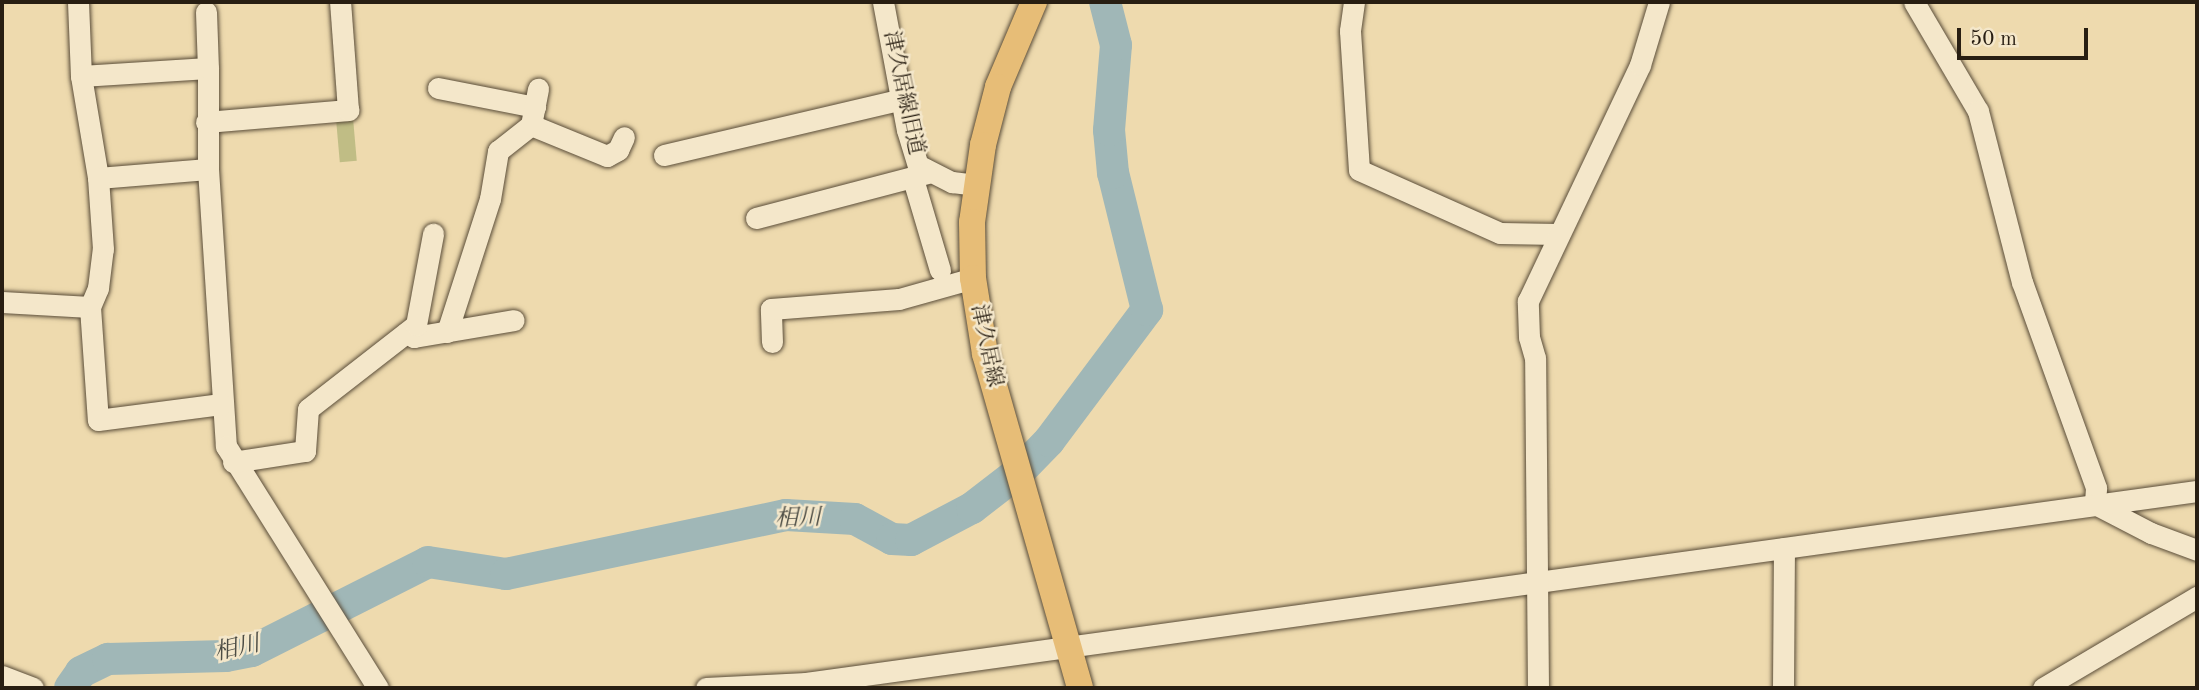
<!DOCTYPE html>
<meta charset="utf-8">
<style>
body{margin:0}
#map{position:relative;width:2199px;height:690px;overflow:hidden;background:#eedaae;font-family:"Old Standard TT","Noto Serif JP",serif}
div>[style]{position:absolute}
.green>*{inset:0;background:#c0bd85;transform-origin:0 0}
.river>*{height:32px;margin:-16px;padding:0 16px;transform-origin:16px;border-radius:16px;background:#a0b7b7}
.roads{filter:drop-shadow(0 0 2px #5a4d39) drop-shadow(0 0 2px #5a4d39)}
.minor>*{height:21px;margin:-10.5px;padding:0 10.5px;transform-origin:10.5px;border-radius:10.5px;background:#f4e7ca}
.major>*{height:26px;margin:-13px;padding:0 13px;transform-origin:13px;border-radius:13px;background:#e7bd77}
span{translate:-50% -50%;white-space:nowrap;text-align:center;line-height:1.15;-webkit-text-stroke:5px #f4e7ca;paint-order:stroke}
.street-label{font-size:21px;color:#281e12}
.water-label{font-size:23px;color:#4c4c44;font-style:italic}
.frame{position:absolute;inset:0;border:4px solid #281e12;pointer-events:none}
.scale{position:absolute;left:1957px;top:28px;width:131px;height:32px;box-sizing:border-box;border:4px solid #281e12;border-top:0;padding-left:9px;font-size:21px;line-height:24px;white-space:nowrap;color:#281e12;-webkit-text-stroke:5px #f4e7ca;paint-order:stroke}
</style>
<div id="map">
<div class="green">
<div style="left:353px;top:118px;width:43px;height:17px;rotate:85deg"></div>
</div>
<div class="river">
<div style="left:70px;top:688px;width:19px;rotate:-55deg"></div>
<div style="left:81px;top:672px;width:30px;rotate:-26deg"></div>
<div style="left:108px;top:659px;width:118px;rotate:-1.5deg"></div>
<div style="left:226px;top:656px;width:26px;rotate:-11deg"></div>
<div style="left:252px;top:651px;width:197px;rotate:-26.8deg"></div>
<div style="left:428px;top:562px;width:79px;rotate:8.7deg"></div>
<div style="left:506px;top:574px;width:286px;rotate:-11.9deg"></div>
<div style="left:786px;top:515px;width:69px;rotate:3.3deg"></div>
<div style="left:855px;top:519px;width:42px;rotate:28.4deg"></div>
<div style="left:892px;top:539px;width:19px;rotate:3deg"></div>
<div style="left:911px;top:540px;width:69px;rotate:-27.7deg"></div>
<div style="left:972px;top:508px;width:61px;rotate:-37.6deg"></div>
<div style="left:1020px;top:471px;width:42px;rotate:-46deg"></div>
<div style="left:1049px;top:441px;width:164px;rotate:-53.2deg"></div>
<div style="left:1147px;top:310px;width:141px;rotate:-103.9deg"></div>
<div style="left:1113px;top:173px;width:43px;rotate:-95.3deg"></div>
<div style="left:1109px;top:130px;width:85px;rotate:-85.3deg"></div>
<div style="left:1116px;top:45px;width:44px;rotate:-104.3deg"></div>
</div>
<div class="roads">
<div class="minor">
<div style="left:78px;top:2px;width:74px;rotate:87.7deg"></div>
<div style="left:81px;top:76px;width:127px;rotate:-3.6deg"></div>
<div style="left:208px;top:68px;width:101px;rotate:90deg"></div>
<div style="left:208px;top:169px;width:278px;rotate:86.3deg"></div>
<div style="left:226px;top:446px;width:286px;rotate:57.9deg"></div>
<div style="left:883px;top:2px;width:130px;rotate:79.4deg"></div>
<div style="left:907px;top:130px;width:37px;rotate:73deg"></div>
<div style="left:918px;top:165px;width:38px;rotate:27deg"></div>
<div style="left:952px;top:182px;width:24px;rotate:7deg"></div>
<div style="left:1354px;top:2px;width:29px;rotate:98deg"></div>
<div style="left:1350px;top:31px;width:139px;rotate:86.3deg"></div>
<div style="left:1359px;top:170px;width:154px;rotate:24.1deg"></div>
<div style="left:1500px;top:233px;width:58px;rotate:1deg"></div>
<div style="left:1914px;top:2px;width:126px;rotate:59.6deg"></div>
<div style="left:1978px;top:111px;width:177px;rotate:75.6deg"></div>
<div style="left:2022px;top:282px;width:219px;rotate:70.2deg"></div>
<div style="left:2096px;top:488px;width:16px;rotate:94deg"></div>
<div style="left:206px;top:12px;width:56px;rotate:88deg"></div>
<div style="left:81px;top:76px;width:103px;rotate:80.5deg"></div>
<div style="left:98px;top:178px;width:110px;rotate:-4.7deg"></div>
<div style="left:438px;top:88px;width:99px;rotate:11.1deg"></div>
<div style="left:206px;top:122px;width:143px;rotate:-4.8deg"></div>
<div style="left:348px;top:110px;width:108px;rotate:-94.2deg"></div>
<div style="left:531px;top:125px;width:82px;rotate:22.2deg"></div>
<div style="left:607px;top:156px;width:13px;rotate:-29deg"></div>
<div style="left:618px;top:150px;width:14px;rotate:-65deg"></div>
<div style="left:664px;top:155px;width:244px;rotate:-13.2deg"></div>
<div style="left:913px;top:179px;width:95px;rotate:73.5deg"></div>
<div style="left:756px;top:218px;width:177px;rotate:-14.7deg"></div>
<div style="left:2px;top:302px;width:88px;rotate:3.3deg"></div>
<div style="left:90px;top:307px;width:113px;rotate:86deg"></div>
<div style="left:98px;top:420px;width:124px;rotate:-7.4deg"></div>
<div style="left:90px;top:307px;width:21px;rotate:-67deg"></div>
<div style="left:98px;top:288px;width:39px;rotate:-83deg"></div>
<div style="left:103px;top:249px;width:71px;rotate:-94deg"></div>
<div style="left:447px;top:332px;width:140px;rotate:-72.1deg"></div>
<div style="left:490px;top:199px;width:49px;rotate:-80.5deg"></div>
<div style="left:498px;top:151px;width:42px;rotate:-38.2deg"></div>
<div style="left:531px;top:125px;width:37px;rotate:-79deg"></div>
<div style="left:406px;top:333px;width:9px;rotate:27deg"></div>
<div style="left:414px;top:337px;width:101px;rotate:-9.6deg"></div>
<div style="left:772px;top:342px;width:33px;rotate:-92deg"></div>
<div style="left:771px;top:309px;width:128px;rotate:-4.5deg"></div>
<div style="left:899px;top:299px;width:77px;rotate:-15.8deg"></div>
<div style="left:233px;top:462px;width:73px;rotate:-8.7deg"></div>
<div style="left:305px;top:451px;width:42px;rotate:-85.9deg"></div>
<div style="left:308px;top:409px;width:137px;rotate:-37.9deg"></div>
<div style="left:416px;top:325px;width:93px;rotate:-79.4deg"></div>
<div style="left:2095px;top:504px;width:63px;rotate:27.4deg"></div>
<div style="left:2151px;top:533px;width:49px;rotate:20.3deg"></div>
<div style="left:2px;top:676px;width:33px;rotate:21deg"></div>
<div style="left:706px;top:688px;width:100px;rotate:-2.9deg"></div>
<div style="left:806px;top:683px;width:1404px;rotate:-7.86deg"></div>
<div style="left:1538px;top:688px;width:330px;rotate:-90.5deg"></div>
<div style="left:1535px;top:358px;width:22px;rotate:-106deg"></div>
<div style="left:1529px;top:337px;width:36px;rotate:-92deg"></div>
<div style="left:1528px;top:301px;width:261px;rotate:-64.6deg"></div>
<div style="left:1640px;top:65px;width:66px;rotate:-73.2deg"></div>
<div style="left:1783px;top:688px;width:140px;rotate:-89.6deg"></div>
<div style="left:2043px;top:688px;width:179px;rotate:-30.6deg"></div>
</div>
<div class="major">
<div style="left:1034px;top:2px;width:92px;rotate:113deg"></div>
<div style="left:998px;top:87px;width:60px;rotate:104.5deg"></div>
<div style="left:983px;top:145px;width:78px;rotate:98.1deg"></div>
<div style="left:972px;top:222px;width:56px;rotate:89deg"></div>
<div style="left:973px;top:278px;width:77px;rotate:81deg"></div>
<div style="left:985px;top:354px;width:347px;rotate:74.1deg"></div>
</div>
</div>
<div class="street-label">
<span style="left:903px;top:93px;rotate:78deg">津久居線旧道</span>
<span style="left:986px;top:346px;rotate:78deg">津久居線</span>
</div>
<div class="water-label">
<span style="left:798px;top:519px;rotate:-2deg">相川</span>
<span style="left:237px;top:649px;rotate:-13deg">相川</span>
</div>
<div class="frame"></div>
<div class="scale">50 m</div>
</div>
